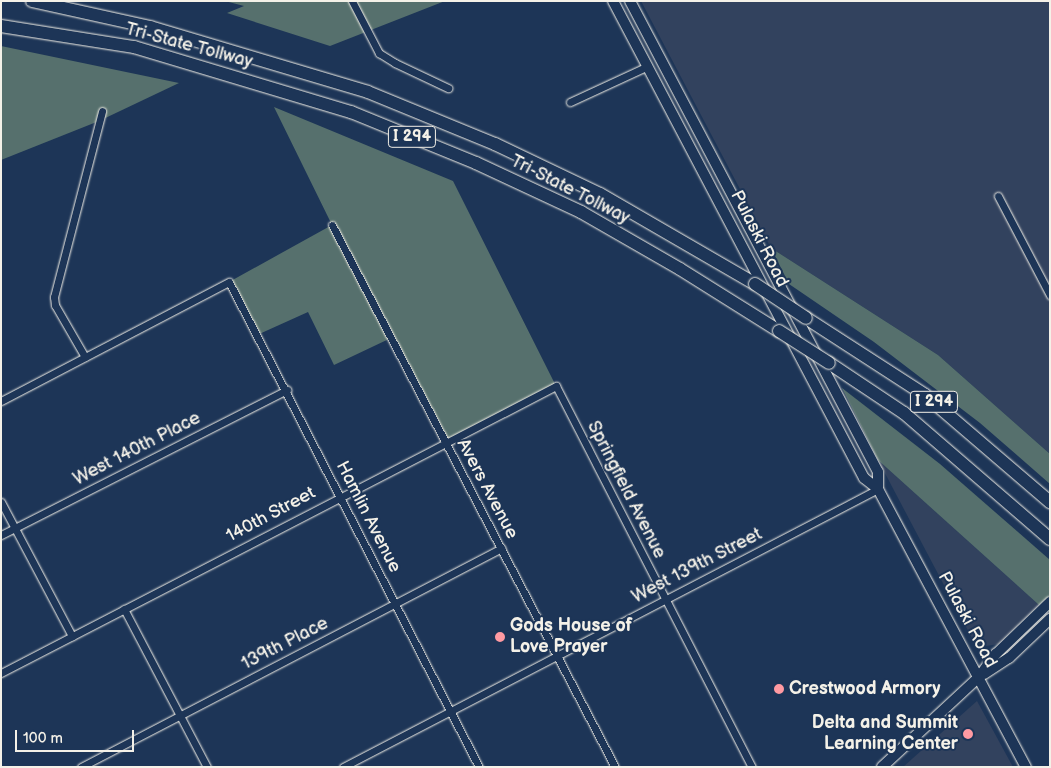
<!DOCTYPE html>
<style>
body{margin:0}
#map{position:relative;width:1051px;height:768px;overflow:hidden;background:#1d3557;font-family:"Balsamiq Sans",sans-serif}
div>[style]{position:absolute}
.built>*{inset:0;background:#32425e}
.green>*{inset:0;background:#56706d}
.roads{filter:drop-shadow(0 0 1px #f4f1e8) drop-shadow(0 0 1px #f4f1e8)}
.minor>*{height:7px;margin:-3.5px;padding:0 3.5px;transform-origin:3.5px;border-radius:3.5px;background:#1d3557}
.secondary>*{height:10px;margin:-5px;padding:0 5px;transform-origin:5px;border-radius:5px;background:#1d3557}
.motorway>*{height:12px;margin:-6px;padding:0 6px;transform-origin:6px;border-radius:6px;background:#1d3557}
.bridges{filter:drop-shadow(0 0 1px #f4f1e8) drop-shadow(0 0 1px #f4f1e8)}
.motorway-bridge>*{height:12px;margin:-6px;padding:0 6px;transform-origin:6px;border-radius:6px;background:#1d3557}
.dots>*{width:14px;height:14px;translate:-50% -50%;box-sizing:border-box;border:2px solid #1d3557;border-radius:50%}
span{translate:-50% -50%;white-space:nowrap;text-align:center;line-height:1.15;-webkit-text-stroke:4px #1d3557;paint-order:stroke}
.shield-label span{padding:1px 4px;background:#1d3557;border:1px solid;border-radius:4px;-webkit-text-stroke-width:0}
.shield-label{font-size:16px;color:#f4f1e8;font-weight:700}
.street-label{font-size:18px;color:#f4f1e8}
.poi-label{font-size:18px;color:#f4f1e8;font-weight:700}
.left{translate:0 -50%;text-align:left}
.right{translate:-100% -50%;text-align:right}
.frame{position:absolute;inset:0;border:2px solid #f4f1e8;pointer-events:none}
.scale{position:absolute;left:15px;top:730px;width:119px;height:22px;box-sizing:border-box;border:2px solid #f4f1e8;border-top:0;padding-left:6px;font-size:15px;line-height:18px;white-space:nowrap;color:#f4f1e8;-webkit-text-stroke:4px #1d3557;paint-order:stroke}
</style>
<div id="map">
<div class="built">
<div style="clip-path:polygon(641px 1px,1050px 1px,1050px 454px,938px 355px,771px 248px)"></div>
<div style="clip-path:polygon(878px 460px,1039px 605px,999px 644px,980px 647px,974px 642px)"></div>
<div style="clip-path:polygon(977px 701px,1013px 767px,903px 767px)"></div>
</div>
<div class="green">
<div style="clip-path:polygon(225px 1px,255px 2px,445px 1px,330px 46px,227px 13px,244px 6px)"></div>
<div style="clip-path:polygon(1px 46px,179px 83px,99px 121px,1px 160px)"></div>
<div style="clip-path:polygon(274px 107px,453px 181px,556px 386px,446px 443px,391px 338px,334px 365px,308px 312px,257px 335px,229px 282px,332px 225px)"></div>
<div style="clip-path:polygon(771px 248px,938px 355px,1050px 454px,1050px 484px,980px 423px,874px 342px,789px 284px)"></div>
<div style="clip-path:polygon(842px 388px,940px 464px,1050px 560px,1050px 595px,1039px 605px,878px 460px)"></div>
</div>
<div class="roads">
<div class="minor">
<div style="left:352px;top:1px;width:59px;rotate:62.6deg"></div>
<div style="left:379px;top:53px;width:19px;rotate:32deg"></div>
<div style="left:395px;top:63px;width:59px;rotate:25.3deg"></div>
<div style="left:570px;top:102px;width:86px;rotate:-24.8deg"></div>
<div style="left:998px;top:196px;width:112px;rotate:62.3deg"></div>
<div style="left:332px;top:225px;width:611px;rotate:62.43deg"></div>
<div style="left:85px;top:357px;width:60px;rotate:-120deg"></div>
<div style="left:55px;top:305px;width:8px;rotate:-97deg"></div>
<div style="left:54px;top:297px;width:192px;rotate:-75.5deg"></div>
<div style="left:1px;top:401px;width:257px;rotate:-27.6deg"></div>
<div style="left:229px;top:282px;width:546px;rotate:62.73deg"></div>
<div style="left:1px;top:502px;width:152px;rotate:62.1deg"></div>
<div style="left:1px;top:535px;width:321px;rotate:-26.9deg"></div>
<div style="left:124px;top:609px;width:178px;rotate:62.3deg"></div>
<div style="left:1px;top:673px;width:625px;rotate:-27.34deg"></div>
<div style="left:556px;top:386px;width:428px;rotate:62.8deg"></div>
<div style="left:81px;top:767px;width:474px;rotate:-27.5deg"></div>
<div style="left:343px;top:767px;width:603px;rotate:-27.46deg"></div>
</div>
<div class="secondary">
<div style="left:613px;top:1px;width:539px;rotate:62.25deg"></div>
<div style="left:864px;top:478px;width:18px;rotate:38deg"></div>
<div style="left:878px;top:489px;width:315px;rotate:62deg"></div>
<div style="left:630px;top:1px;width:532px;rotate:62.23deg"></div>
<div style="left:878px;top:472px;width:17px;rotate:90deg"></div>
<div style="left:984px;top:674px;width:30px;rotate:-33deg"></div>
<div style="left:1009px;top:658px;width:57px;rotate:-43.6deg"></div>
<div style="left:882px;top:767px;width:132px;rotate:-42.9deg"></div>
<div style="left:979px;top:677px;width:29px;rotate:-54deg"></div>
<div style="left:996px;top:654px;width:75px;rotate:-43.9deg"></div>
</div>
<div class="motorway">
<div style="left:32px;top:1px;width:121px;rotate:12.4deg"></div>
<div style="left:150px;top:27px;width:227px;rotate:16.6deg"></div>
<div style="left:368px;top:92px;width:137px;rotate:22.3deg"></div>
<div style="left:495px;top:144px;width:116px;rotate:25.5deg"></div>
<div style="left:600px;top:194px;width:179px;rotate:30.1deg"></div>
<div style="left:1px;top:26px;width:135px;rotate:9deg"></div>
<div style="left:134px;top:47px;width:227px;rotate:16.7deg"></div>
<div style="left:351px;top:112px;width:135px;rotate:22.2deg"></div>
<div style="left:476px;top:163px;width:116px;rotate:25deg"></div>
<div style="left:581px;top:212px;width:114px;rotate:29.9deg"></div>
<div style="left:680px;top:269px;width:117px;rotate:32.1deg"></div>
<div style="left:806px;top:318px;width:142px;rotate:32.9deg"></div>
<div style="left:925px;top:395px;width:165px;rotate:40.6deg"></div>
<div style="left:829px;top:363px;width:90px;rotate:33.7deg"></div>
<div style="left:904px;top:413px;width:193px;rotate:40.8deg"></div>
</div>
</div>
<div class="bridges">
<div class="motorway-bridge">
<div style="left:755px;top:284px;width:61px;rotate:33.7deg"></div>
<div style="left:779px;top:331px;width:59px;rotate:32.6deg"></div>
</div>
</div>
<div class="dots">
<div style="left:500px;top:637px;background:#ff9aa2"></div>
<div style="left:779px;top:689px;background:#ff9aa2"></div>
<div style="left:968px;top:734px;background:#ff9aa2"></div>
</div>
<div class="shield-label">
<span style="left:412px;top:137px">I 294</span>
<span style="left:934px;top:402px">I 294</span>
</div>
<div class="street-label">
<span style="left:189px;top:46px;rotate:15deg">Tri-State Tollway</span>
<span style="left:570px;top:190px;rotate:27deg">Tri-State Tollway</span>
<span style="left:759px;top:239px;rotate:63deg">Pulaski Road</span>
<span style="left:137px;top:449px;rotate:-27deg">West 140th Place</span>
<span style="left:487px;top:489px;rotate:62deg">Avers Avenue</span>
<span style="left:626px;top:490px;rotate:63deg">Springfield Avenue</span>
<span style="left:271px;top:515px;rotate:-28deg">140th Street</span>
<span style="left:368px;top:517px;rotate:63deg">Hamlin Avenue</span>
<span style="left:697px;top:566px;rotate:-27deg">West 139th Street</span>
<span style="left:967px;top:620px;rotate:62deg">Pulaski Road</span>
<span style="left:285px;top:644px;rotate:-27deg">139th Place</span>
</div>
<div class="poi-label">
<span class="left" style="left:510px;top:637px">Gods House of<br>Love Prayer</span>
<span class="left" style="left:789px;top:689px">Crestwood Armory</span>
<span class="right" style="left:958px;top:734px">Delta and Summit<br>Learning Center</span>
</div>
<div class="frame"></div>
<div class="scale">100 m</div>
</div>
